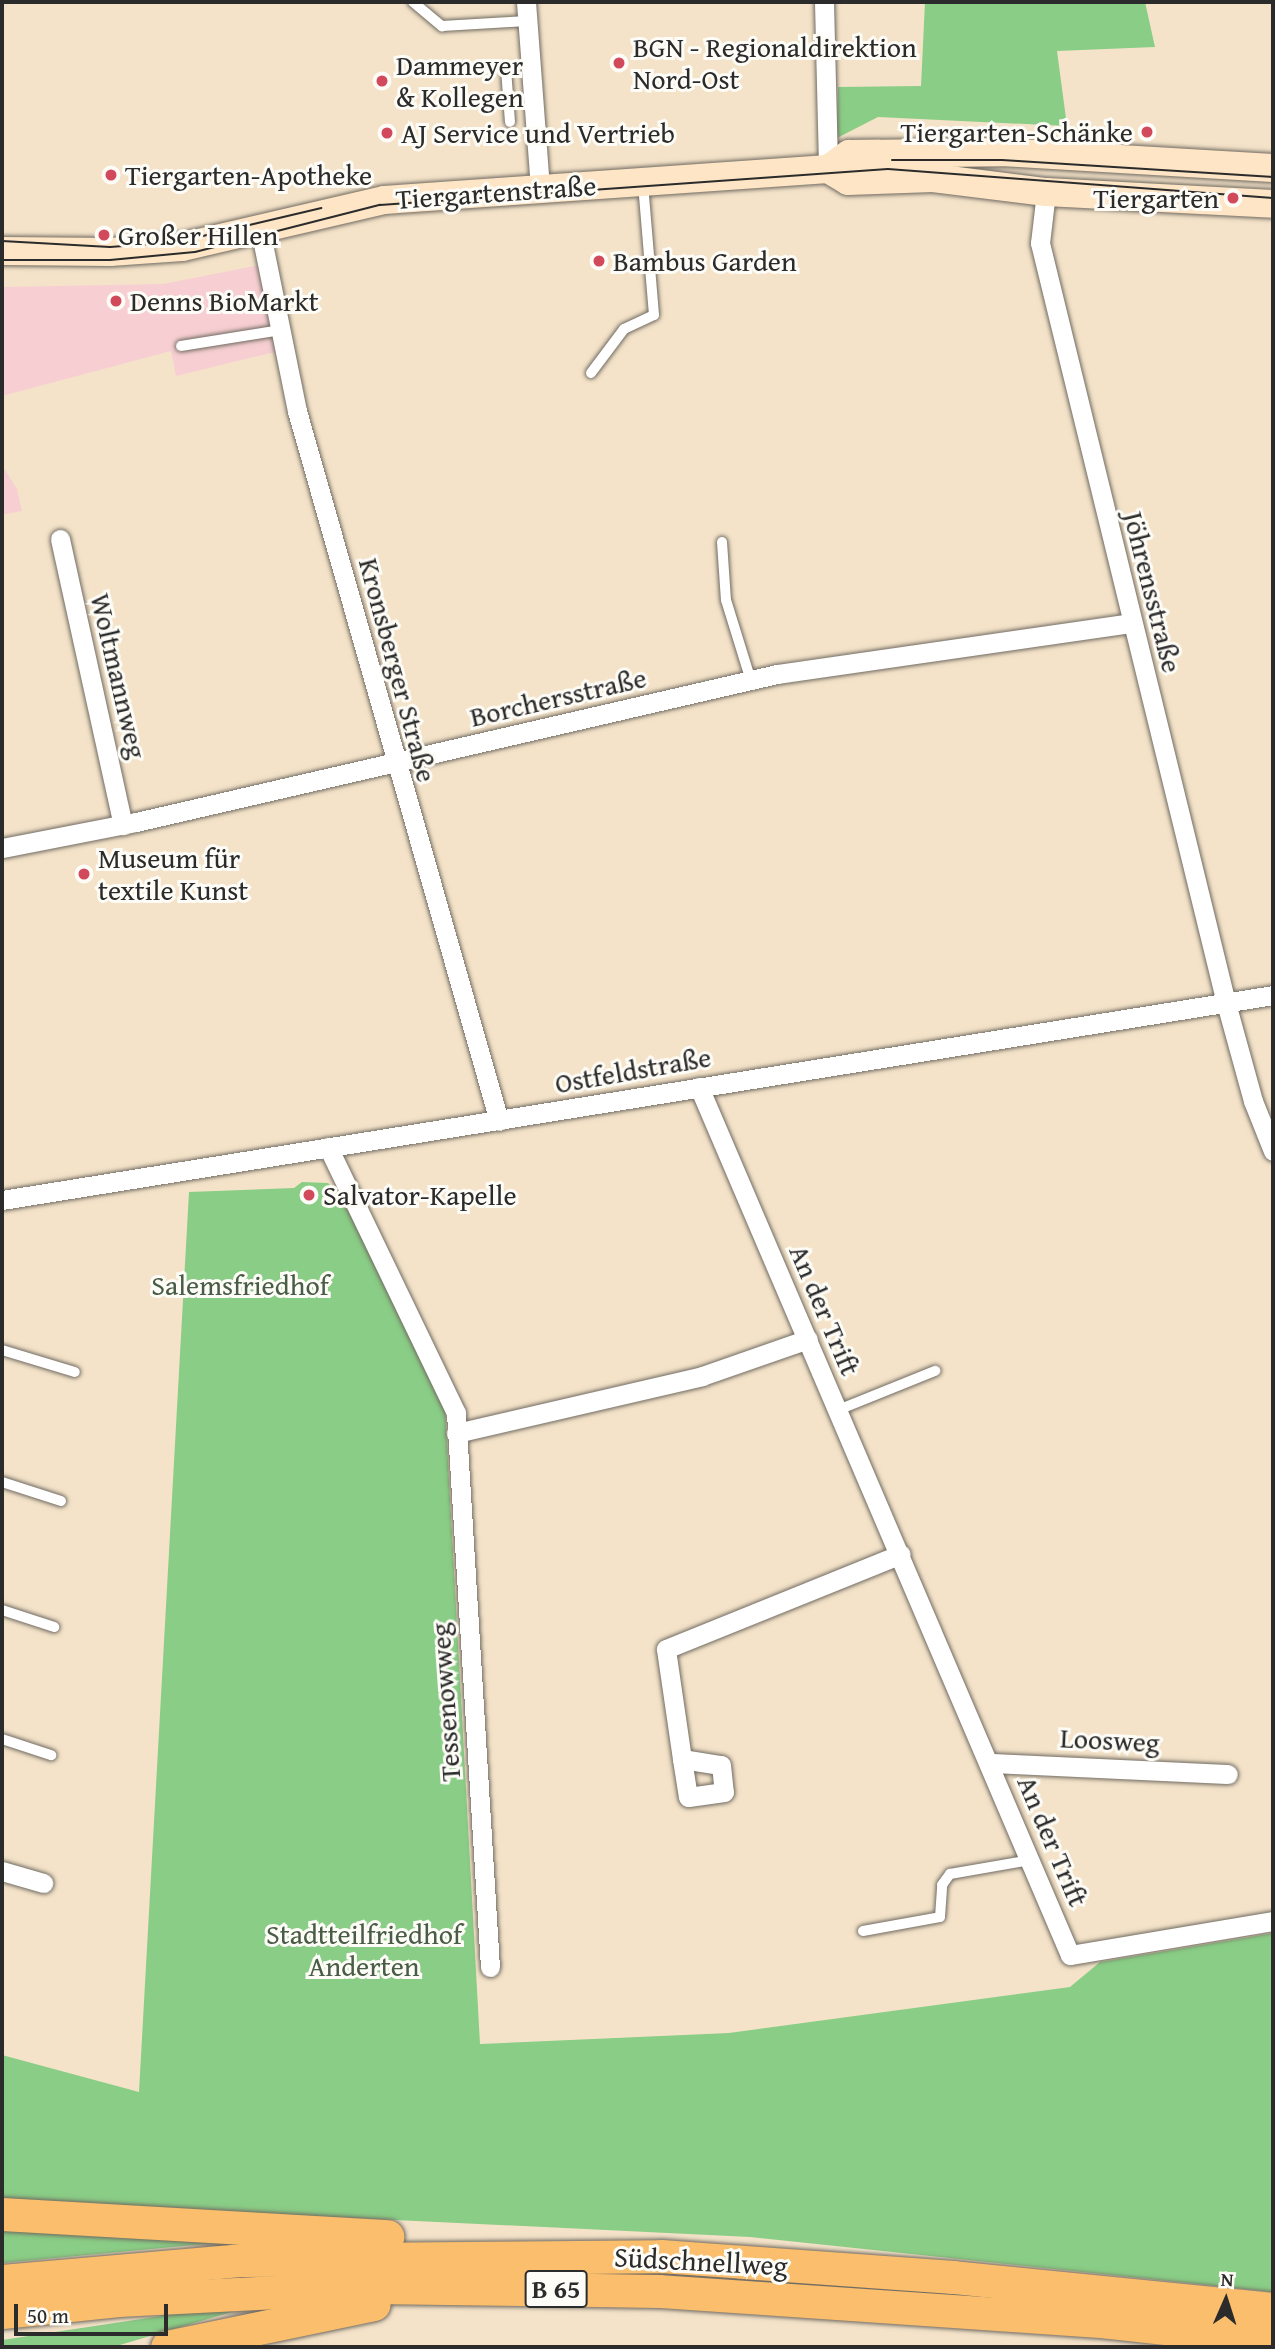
<!DOCTYPE html>
<meta charset="utf-8">
<style>
body{margin:0}
#map{position:relative;width:1275px;height:2349px;overflow:hidden;background:#f4e3c9;font-family:"Gentium Book Plus",serif}
div>[style]{position:absolute}
.built>*{inset:0;background:#f7cfd2}
.green>*{inset:0;background:#8acd86}
.roads{filter:drop-shadow(0 0 2px #716b62) drop-shadow(0 0 2px #716b62)}
.service>*{height:10px;margin:-5px;padding:0 5px;transform-origin:5px;border-radius:5px;background:#fff}
.minor>*{height:19px;margin:-9.5px;padding:0 9.5px;transform-origin:9.5px;border-radius:9.5px;background:#fff}
.secondary>*{height:28px;margin:-14px;padding:0 14px;transform-origin:14px;border-radius:14px;background:#fde5c5}
.trunk>*{height:33px;margin:-16.5px;padding:0 16.5px;transform-origin:16.5px;border-radius:16.5px;background:#fabe6d}
.tram>*{height:2px;margin:-1px;padding:0 1px;transform-origin:1px;border-radius:1px;background:#2b2b2b}
.dots>*{width:19px;height:19px;translate:-50% -50%;box-sizing:border-box;border:4px solid #fdfcf7;border-radius:50%}
span{translate:-50% -50%;white-space:nowrap;text-align:center;line-height:1.15;-webkit-text-stroke:6px #fdfcf7;paint-order:stroke}
.shield-label span{padding:2px 5px;background:#fdfcf7;border:2px solid;border-radius:5px;-webkit-text-stroke-width:0}
.shield-label{font-size:26px;color:#2b2b2b;font-weight:700}
.poi-label{font-size:28px;color:#2b2b2b}
.left{translate:0 -50%;text-align:left}
.right{translate:-100% -50%;text-align:right}
.street-label{font-size:28px;color:#2b2b2b}
.park-label{font-size:28px;color:#485c46}
.frame{position:absolute;inset:0;border:4px solid #2b2b2b;pointer-events:none}
.north{position:absolute;left:1191px;top:2265px;width:70px;height:70px;-webkit-text-stroke:5px #fdfcf7;paint-order:stroke;rotate:3deg;font-size:19px;font-weight:700;line-height:28px;text-align:center;color:#2b2b2b}
.north::after{content:'';display:block;margin:auto;width:24px;height:32px;background:#2b2b2b;clip-path:polygon(50% 0,100% 100%,50% 72%,0 100%)}
.scale{position:absolute;left:14px;top:2304px;width:154px;height:32px;box-sizing:border-box;border:4px solid #2b2b2b;border-top:0;padding-left:9px;font-size:21px;line-height:24px;white-space:nowrap;color:#2b2b2b;-webkit-text-stroke:5px #fdfcf7;paint-order:stroke}
</style>
<div id="map">
<div class="built">
<div style="clip-path:polygon(265px 264px,279px 351px,176px 376px,171px 351px,2px 396px,2px 287px,163px 284px)"></div>
<div style="clip-path:polygon(2px 465px,17px 489px,22px 511px,2px 515px)"></div>
</div>
<div class="green">
<div style="clip-path:polygon(925px 2px,1145px 2px,1155px 47px,1057px 51px,1067px 126px,878px 117px,837px 138px,838px 87px,921px 86px)"></div>
<div style="clip-path:polygon(302px 1182px,328px 1183px,335px 1190px,335px 1200px,348px 1210px,445px 1407px,480px 2044px,729px 2033px,1070px 1987px,1100px 1962px,1273px 1933px,1273px 2292px,750px 2237px,2px 2201px,2px 2055px,139px 2092px,189px 1192px,294px 1188px)"></div>
<div style="clip-path:polygon(2px 2228px,237px 2241px,2px 2263px)"></div>
<div style="clip-path:polygon(235px 2311px,113px 2347px,2px 2347px,2px 2340px,161px 2316px,159px 2312px)"></div>
</div>
<div class="roads">
<div class="service">
<div style="left:413px;top:2px;width:38px;rotate:40deg"></div>
<div style="left:442px;top:26px;width:85px;rotate:-3.4deg"></div>
<div style="left:506px;top:69px;width:53px;rotate:85.7deg"></div>
<div style="left:181px;top:346px;width:101px;rotate:-9.1deg"></div>
<div style="left:591px;top:373px;width:55px;rotate:-53.1deg"></div>
<div style="left:624px;top:329px;width:33px;rotate:-25deg"></div>
<div style="left:654px;top:315px;width:130px;rotate:-94.8deg"></div>
<div style="left:722px;top:542px;width:58px;rotate:86.1deg"></div>
<div style="left:726px;top:600px;width:85px;rotate:72.8deg"></div>
<div style="left:2px;top:1350px;width:76px;rotate:16.8deg"></div>
<div style="left:838px;top:1410px;width:105px;rotate:-21.9deg"></div>
<div style="left:2px;top:1482px;width:62px;rotate:17.9deg"></div>
<div style="left:2px;top:1610px;width:55px;rotate:18.1deg"></div>
<div style="left:2px;top:1739px;width:52px;rotate:18.1deg"></div>
<div style="left:863px;top:1931px;width:78px;rotate:-10.3deg"></div>
<div style="left:940px;top:1917px;width:32px;rotate:-86deg"></div>
<div style="left:942px;top:1885px;width:14px;rotate:-54deg"></div>
<div style="left:950px;top:1874px;width:81px;rotate:-9.9deg"></div>
</div>
<div class="minor">
<div style="left:526px;top:2px;width:188px;rotate:85.7deg"></div>
<div style="left:824px;top:2px;width:167px;rotate:88.6deg"></div>
<div style="left:1046px;top:192px;width:51px;rotate:96.7deg"></div>
<div style="left:1040px;top:243px;width:782px;rotate:76.25deg"></div>
<div style="left:1226px;top:1003px;width:102px;rotate:74.6deg"></div>
<div style="left:1253px;top:1101px;width:54px;rotate:68.2deg"></div>
<div style="left:260px;top:229px;width:186px;rotate:78.5deg"></div>
<div style="left:297px;top:411px;width:738px;rotate:74.12deg"></div>
<div style="left:60px;top:539px;width:293px;rotate:77.6deg"></div>
<div style="left:2px;top:848px;width:136px;rotate:-11deg"></div>
<div style="left:136px;top:822px;width:658px;rotate:-13deg"></div>
<div style="left:777px;top:674px;width:358px;rotate:-8.2deg"></div>
<div style="left:699px;top:1087px;width:944px;rotate:66.86deg"></div>
<div style="left:1070px;top:1955px;width:206px;rotate:-9.5deg"></div>
<div style="left:328px;top:1147px;width:295px;rotate:64.3deg"></div>
<div style="left:456px;top:1413px;width:555px;rotate:86.49deg"></div>
<div style="left:2px;top:1200px;width:1287px;rotate:-9.16deg"></div>
<div style="left:456px;top:1433px;width:253px;rotate:-13deg"></div>
<div style="left:702px;top:1376px;width:112px;rotate:-19.2deg"></div>
<div style="left:682px;top:1759px;width:39px;rotate:9deg"></div>
<div style="left:721px;top:1765px;width:27px;rotate:84deg"></div>
<div style="left:724px;top:1792px;width:36px;rotate:172deg"></div>
<div style="left:688px;top:1797px;width:38px;rotate:-99deg"></div>
<div style="left:682px;top:1759px;width:111px;rotate:-98.3deg"></div>
<div style="left:666px;top:1649px;width:253px;rotate:-22deg"></div>
<div style="left:991px;top:1763px;width:237px;rotate:2.7deg"></div>
<div style="left:2px;top:1871px;width:43px;rotate:16.3deg"></div>
</div>
<div class="secondary">
<div style="left:828px;top:169px;width:23px;rotate:31deg"></div>
<div style="left:848px;top:181px;width:85px;rotate:-2deg"></div>
<div style="left:933px;top:178px;width:114px;rotate:7.1deg"></div>
<div style="left:1046px;top:192px;width:227px;rotate:3deg"></div>
<div style="left:2px;top:251px;width:108px;rotate:0.5deg"></div>
<div style="left:110px;top:252px;width:72px;rotate:-4deg"></div>
<div style="left:182px;top:247px;width:207px;rotate:-13.1deg"></div>
<div style="left:384px;top:200px;width:445px;rotate:-4deg"></div>
<div style="left:828px;top:169px;width:26px;rotate:-36deg"></div>
<div style="left:849px;top:154px;width:153px;rotate:-0.7deg"></div>
<div style="left:1002px;top:152px;width:271px;rotate:3.4deg"></div>
</div>
<div class="trunk">
<div style="left:2px;top:2214px;width:386px;rotate:3.3deg"></div>
<div style="left:2px;top:2281px;width:242px;rotate:-5deg"></div>
<div style="left:243px;top:2260px;width:418px;rotate:-0.5deg"></div>
<div style="left:661px;top:2256px;width:293px;rotate:4.1deg"></div>
<div style="left:953px;top:2277px;width:322px;rotate:5.7deg"></div>
<div style="left:2px;top:2312px;width:117px;rotate:-5.9deg"></div>
<div style="left:118px;top:2300px;width:254px;rotate:-2.9deg"></div>
<div style="left:372px;top:2287px;width:287px;rotate:0.8deg"></div>
<div style="left:659px;top:2291px;width:451px;rotate:3.9deg"></div>
<div style="left:1109px;top:2322px;width:165px;rotate:6.3deg"></div>
<div style="left:167px;top:2347px;width:211px;rotate:-11.7deg"></div>
</div>
</div>
<div class="tram">
<div style="left:892px;top:160px;width:110px"></div>
<div style="left:1002px;top:160px;width:272px;rotate:3.6deg"></div>
<div style="left:2px;top:241px;width:108px;rotate:3.2deg"></div>
<div style="left:110px;top:247px;width:40px;rotate:-4.3deg"></div>
<div style="left:150px;top:244px;width:40px;rotate:-7.1deg"></div>
<div style="left:190px;top:239px;width:135px;rotate:-13.3deg"></div>
<div style="left:2px;top:260px;width:108px"></div>
<div style="left:110px;top:260px;width:85px;rotate:-5.4deg"></div>
<div style="left:195px;top:252px;width:191px;rotate:-14.3deg"></div>
<div style="left:380px;top:205px;width:509px;rotate:-4.05deg"></div>
<div style="left:888px;top:169px;width:386px;rotate:4.3deg"></div>
</div>
<div class="dots">
<div style="left:619px;top:63px;background:#d1495b"></div>
<div style="left:382px;top:81px;background:#d1495b"></div>
<div style="left:1147px;top:132px;background:#d1495b"></div>
<div style="left:387px;top:133px;background:#d1495b"></div>
<div style="left:111px;top:175px;background:#d1495b"></div>
<div style="left:1233px;top:198px;background:#d1495b"></div>
<div style="left:104px;top:235px;background:#d1495b"></div>
<div style="left:599px;top:261px;background:#d1495b"></div>
<div style="left:116px;top:301px;background:#d1495b"></div>
<div style="left:84px;top:874px;background:#d1495b"></div>
<div style="left:309px;top:1195px;background:#d1495b"></div>
</div>
<div class="shield-label">
<span style="left:556px;top:2289px">B 65</span>
</div>
<div class="poi-label">
<span class="left" style="left:633px;top:63px">BGN - Regionaldirektion<br>Nord-Ost</span>
<span class="left" style="left:396px;top:81px">Dammeyer<br>&amp; Kollegen</span>
<span class="right" style="left:1133px;top:132px">Tiergarten-Schänke</span>
<span class="left" style="left:401px;top:133px">AJ Service und Vertrieb</span>
<span class="left" style="left:125px;top:175px">Tiergarten-Apotheke</span>
<span class="right" style="left:1219px;top:198px">Tiergarten</span>
<span class="left" style="left:118px;top:235px">Großer Hillen</span>
<span class="left" style="left:613px;top:261px">Bambus Garden</span>
<span class="left" style="left:130px;top:301px">Denns BioMarkt</span>
<span class="left" style="left:98px;top:874px">Museum für<br>textile Kunst</span>
<span class="left" style="left:323px;top:1195px">Salvator-Kapelle</span>
</div>
<div class="street-label">
<span style="left:496px;top:192px;rotate:-4deg">Tiergartenstraße</span>
<span style="left:1153px;top:592px;rotate:76deg">Jöhrensstraße</span>
<span style="left:398px;top:670px;rotate:75deg">Kronsberger Straße</span>
<span style="left:119px;top:676px;rotate:77deg">Woltmannweg</span>
<span style="left:558px;top:697px;rotate:-13deg">Borchersstraße</span>
<span style="left:633px;top:1070px;rotate:-10deg">Ostfeldstraße</span>
<span style="left:825px;top:1310px;rotate:67deg">An der Trift</span>
<span style="left:445px;top:1702px;rotate:-94deg">Tessenowweg</span>
<span style="left:1110px;top:1740px;rotate:3deg">Loosweg</span>
<span style="left:1053px;top:1841px;rotate:67deg">An der Trift</span>
<span style="left:701px;top:2261px;rotate:3deg">Südschnellweg</span>
</div>
<div class="park-label">
<span style="left:240px;top:1285px">Salemsfriedhof</span>
<span style="left:364px;top:1950px">Stadtteilfriedhof<br>Anderten</span>
</div>
<div class="frame"></div>
<div class="north">N</div>
<div class="scale">50 m</div>
</div>
